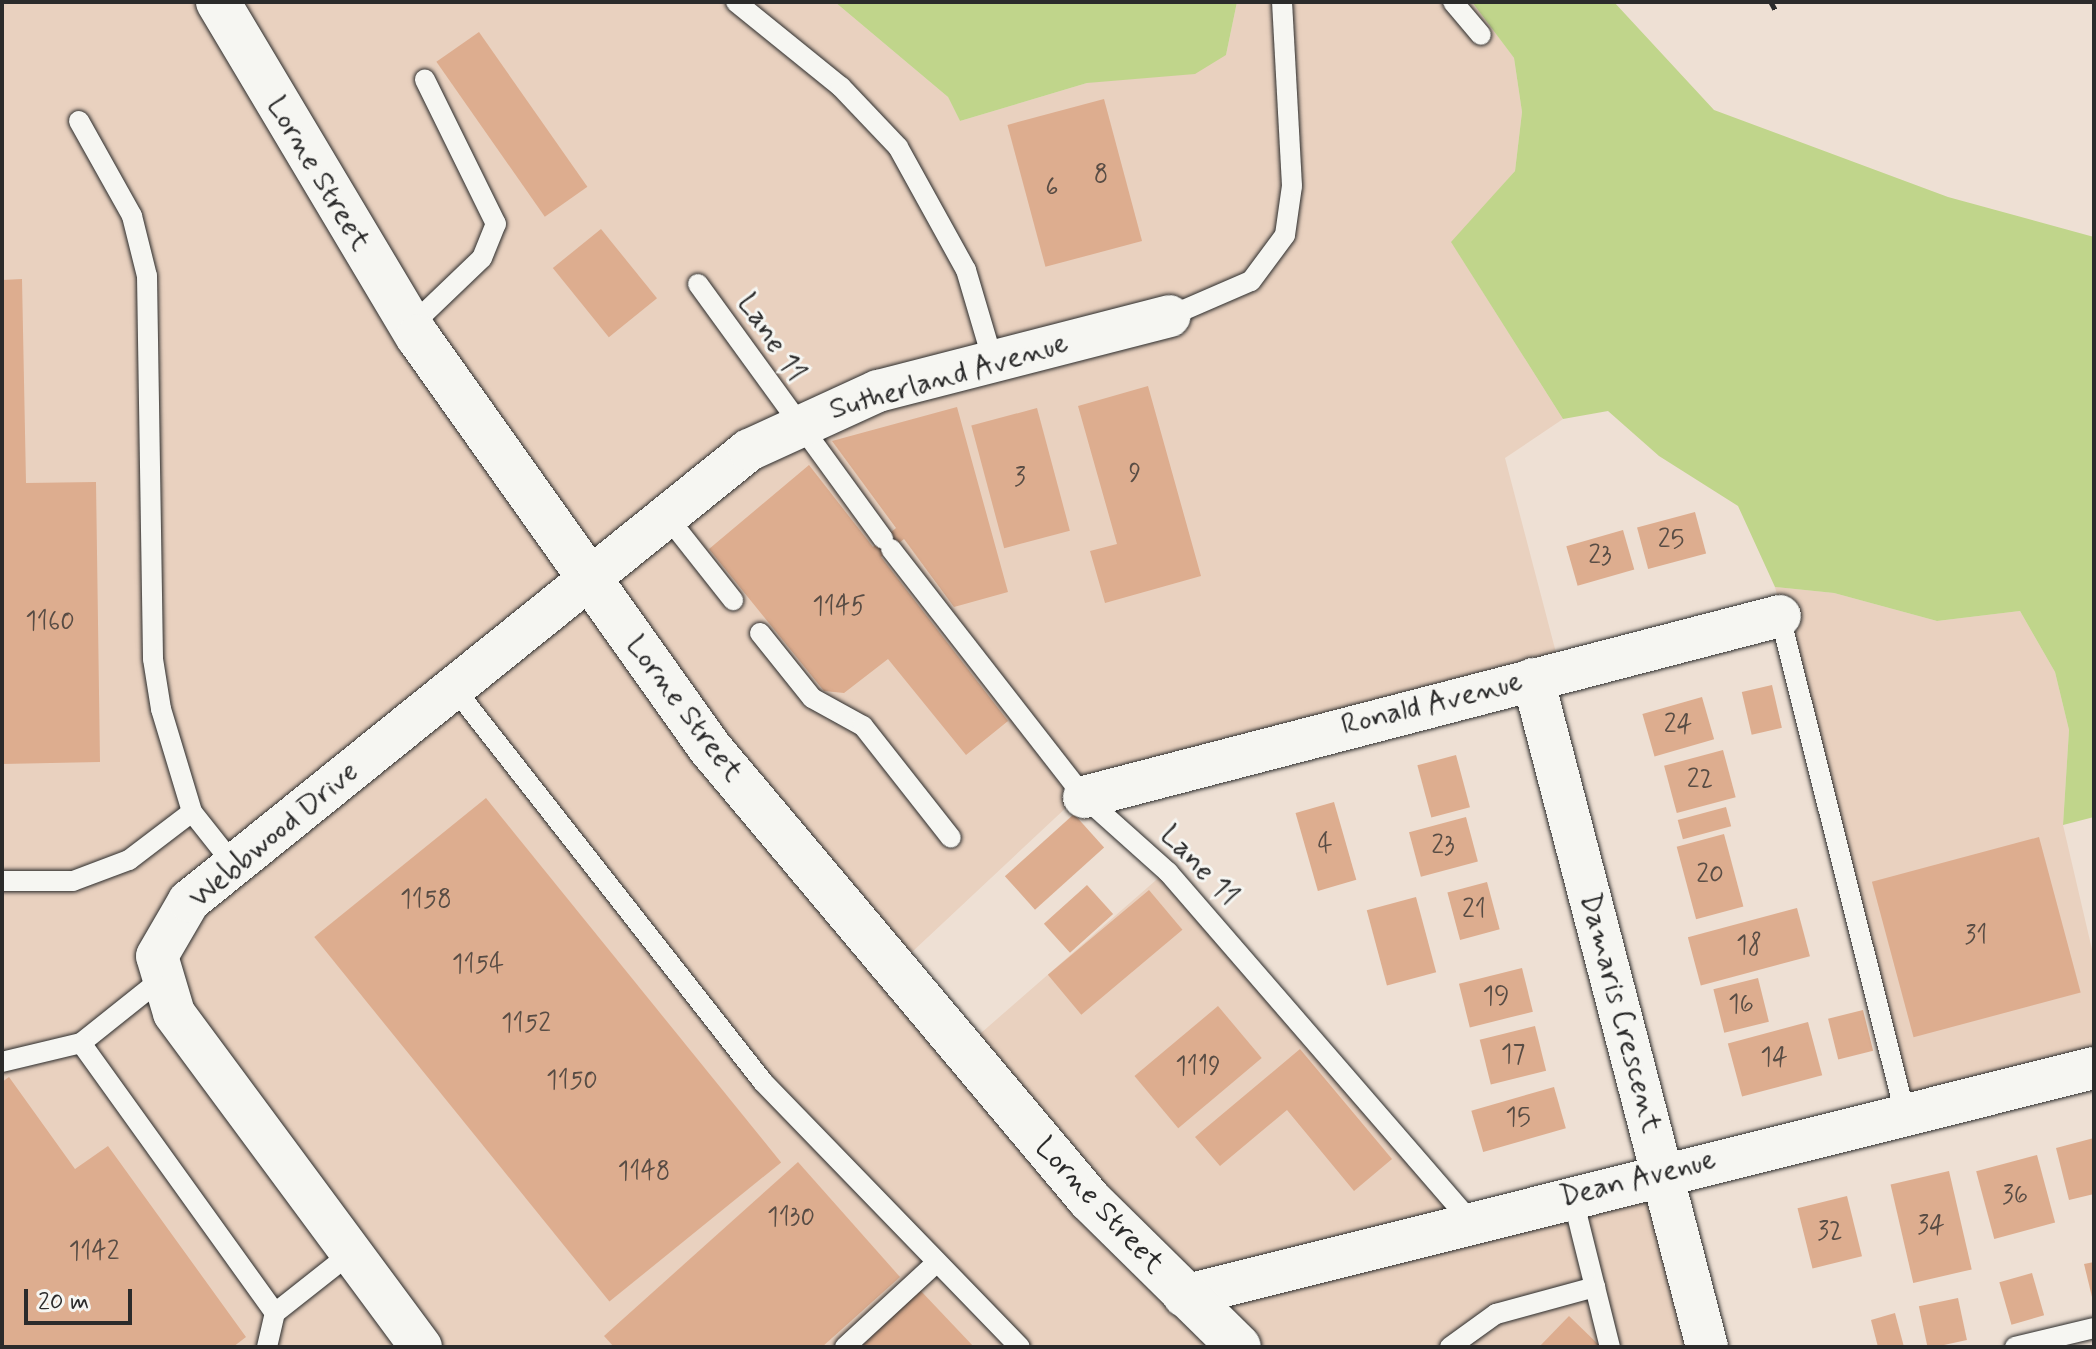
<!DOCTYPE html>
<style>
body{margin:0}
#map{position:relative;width:2096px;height:1349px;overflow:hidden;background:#eee0d4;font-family:Mynerve,sans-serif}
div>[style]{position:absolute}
.built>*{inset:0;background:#e9d1bf}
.green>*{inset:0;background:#c0d58b}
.building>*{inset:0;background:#ddad8f;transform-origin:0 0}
.path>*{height:5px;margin-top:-2.5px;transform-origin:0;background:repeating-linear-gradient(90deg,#2b2b2b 0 8px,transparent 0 14px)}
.roads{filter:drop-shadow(0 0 2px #2b2b2b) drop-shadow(0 0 2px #2b2b2b)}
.lane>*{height:20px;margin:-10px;padding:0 10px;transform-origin:10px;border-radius:10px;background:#f6f6f2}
.street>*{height:42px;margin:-21px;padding:0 21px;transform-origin:21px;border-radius:21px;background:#f6f6f2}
.primary>*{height:44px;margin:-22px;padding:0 22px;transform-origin:22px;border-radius:22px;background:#f6f6f2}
span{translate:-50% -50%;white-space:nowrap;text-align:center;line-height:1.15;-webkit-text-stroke:6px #f6f6f2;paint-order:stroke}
.number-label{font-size:26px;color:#584c44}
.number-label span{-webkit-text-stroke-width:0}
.street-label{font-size:30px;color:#2b2b2b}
.frame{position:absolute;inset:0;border:4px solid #2b2b2b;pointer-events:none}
.scale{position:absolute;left:24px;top:1289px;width:108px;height:36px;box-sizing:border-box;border:4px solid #2b2b2b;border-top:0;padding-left:10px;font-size:24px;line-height:28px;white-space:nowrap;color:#2b2b2b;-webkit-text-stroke:6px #f6f6f2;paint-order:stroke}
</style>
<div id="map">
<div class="built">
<div style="clip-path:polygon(2px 2px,835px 2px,948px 97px,960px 121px,1087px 83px,1226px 55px,1237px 2px,1472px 2px,1514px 58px,1522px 112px,1515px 171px,1452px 243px,1563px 419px,1505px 458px,1560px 668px,1085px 790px,896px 967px,965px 1047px,1171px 867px,1470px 1216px,1666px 1169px,1710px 1347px,2px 1347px)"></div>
<div style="clip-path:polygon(1775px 587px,1834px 593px,1937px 621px,2020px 611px,2055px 672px,2069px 730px,2063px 825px,2094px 958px,2094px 1064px,1906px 1110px)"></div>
</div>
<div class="green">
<div style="clip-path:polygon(835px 2px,1237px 2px,1226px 55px,1195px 74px,1087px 83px,960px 121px,948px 97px)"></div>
<div style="clip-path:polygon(1472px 2px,1614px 2px,1714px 110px,1948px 197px,2094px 237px,2094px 817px,2063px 825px,2069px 730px,2055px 672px,2020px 611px,1937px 621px,1834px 593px,1775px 587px,1738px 506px,1659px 456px,1608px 411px,1563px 419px,1451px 242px,1515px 171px,1522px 112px,1514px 58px)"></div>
</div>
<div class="building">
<div style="left:479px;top:32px;width:189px;height:52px;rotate:55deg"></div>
<div style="left:1104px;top:99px;width:147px;height:100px;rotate:75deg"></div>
<div style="left:601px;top:229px;width:89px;height:62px;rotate:51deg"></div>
<div style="clip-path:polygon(22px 279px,26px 483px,96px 482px,100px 762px,2px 764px,2px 280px)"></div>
<div style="clip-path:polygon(1148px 386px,1201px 576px,1105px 603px,1090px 551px,1117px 544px,1078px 406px)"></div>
<div style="clip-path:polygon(957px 407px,1008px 592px,954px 607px,904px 539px,881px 557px,1008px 721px,966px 755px,888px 659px,844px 693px,824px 691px,709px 549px,809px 465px,873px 547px,896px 528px,832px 441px)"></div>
<div style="left:1037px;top:408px;width:127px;height:68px;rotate:75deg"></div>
<div style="left:1695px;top:512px;width:43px;height:60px;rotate:75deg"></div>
<div style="left:1623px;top:530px;width:41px;height:59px;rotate:74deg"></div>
<div style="left:1772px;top:685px;width:44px;height:31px;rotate:77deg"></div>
<div style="left:1702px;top:697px;width:44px;height:62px;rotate:74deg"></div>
<div style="left:1723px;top:750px;width:49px;height:61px;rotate:75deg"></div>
<div style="left:1456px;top:755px;width:54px;height:40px;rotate:75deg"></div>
<div style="left:486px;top:798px;width:469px;height:221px;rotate:51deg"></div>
<div style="left:1334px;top:802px;width:81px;height:40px;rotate:74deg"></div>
<div style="left:1726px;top:807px;width:20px;height:50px;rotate:75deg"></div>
<div style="left:1074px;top:814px;width:45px;height:93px;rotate:48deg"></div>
<div style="left:1466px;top:817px;width:46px;height:59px;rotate:75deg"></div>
<div style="left:1724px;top:834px;width:75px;height:49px;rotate:75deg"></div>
<div style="left:2039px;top:837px;width:161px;height:173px;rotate:75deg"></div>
<div style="left:1487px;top:882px;width:49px;height:41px;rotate:75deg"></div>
<div style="left:1087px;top:885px;width:39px;height:58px;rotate:48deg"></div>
<div style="left:1149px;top:890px;width:52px;height:132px;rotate:50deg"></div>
<div style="left:1416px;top:897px;width:78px;height:51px;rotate:75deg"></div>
<div style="left:1797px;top:908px;width:50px;height:113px;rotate:75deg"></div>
<div style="left:1522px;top:968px;width:45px;height:65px;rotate:76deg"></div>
<div style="left:1758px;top:978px;width:45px;height:46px;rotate:76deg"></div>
<div style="left:1218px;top:1006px;width:68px;height:109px;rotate:50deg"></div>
<div style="left:1863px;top:1010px;width:42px;height:36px;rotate:76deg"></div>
<div style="left:1808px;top:1022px;width:55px;height:83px;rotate:75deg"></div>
<div style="left:1535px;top:1026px;width:46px;height:57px;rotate:76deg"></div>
<div style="clip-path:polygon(1300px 1049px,1392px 1159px,1354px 1191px,1287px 1110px,1220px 1166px,1195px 1137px)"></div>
<div style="clip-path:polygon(9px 1077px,75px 1169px,108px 1146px,246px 1337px,233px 1347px,2px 1347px,2px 1082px)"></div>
<div style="left:1554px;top:1087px;width:43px;height:86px;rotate:74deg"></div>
<div style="clip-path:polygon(2094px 1138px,2094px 1194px,2069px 1200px,2056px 1148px)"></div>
<div style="left:2037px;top:1155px;width:70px;height:63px;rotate:75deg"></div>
<div style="clip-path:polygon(798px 1162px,900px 1277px,822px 1347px,614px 1347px,604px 1336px)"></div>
<div style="left:1949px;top:1171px;width:101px;height:60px;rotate:77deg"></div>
<div style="left:1847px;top:1196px;width:62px;height:51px;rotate:76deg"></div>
<div style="clip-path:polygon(2094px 1262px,2094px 1301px,2093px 1301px,2084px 1264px)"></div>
<div style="left:2032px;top:1273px;width:44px;height:34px;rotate:74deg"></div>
<div style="clip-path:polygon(920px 1290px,974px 1347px,861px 1347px)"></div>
<div style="left:1958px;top:1298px;width:43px;height:40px;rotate:78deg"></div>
<div style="clip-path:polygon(1895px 1313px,1904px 1347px,1878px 1347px,1871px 1320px)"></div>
<div style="clip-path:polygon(1569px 1316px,1601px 1347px,1539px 1347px)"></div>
</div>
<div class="path">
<div style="left:1771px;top:2px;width:10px;rotate:61deg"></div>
</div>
<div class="roads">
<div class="lane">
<div style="left:736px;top:2px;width:135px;rotate:39deg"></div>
<div style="left:841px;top:87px;width:83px;rotate:46.5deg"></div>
<div style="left:898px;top:147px;width:141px;rotate:61.1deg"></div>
<div style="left:966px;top:270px;width:95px;rotate:73.5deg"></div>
<div style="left:1453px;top:2px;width:43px;rotate:49.7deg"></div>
<div style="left:79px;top:121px;width:109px;rotate:60.8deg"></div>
<div style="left:132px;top:216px;width:62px;rotate:76deg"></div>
<div style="left:147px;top:276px;width:383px;rotate:89.1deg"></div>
<div style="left:153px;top:659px;width:51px;rotate:80.9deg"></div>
<div style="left:161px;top:709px;width:108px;rotate:73.2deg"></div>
<div style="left:192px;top:812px;width:68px;rotate:51.6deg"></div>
<div style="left:698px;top:284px;width:315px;rotate:54deg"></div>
<div style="left:1170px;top:316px;width:88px;rotate:-23.4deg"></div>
<div style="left:1251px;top:281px;width:57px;rotate:-53.5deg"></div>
<div style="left:1285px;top:235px;width:49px;rotate:-81.9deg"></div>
<div style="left:1292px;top:186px;width:184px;rotate:-93.1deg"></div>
<div style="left:411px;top:326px;width:98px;rotate:-43.8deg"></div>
<div style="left:482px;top:258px;width:37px;rotate:-68deg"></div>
<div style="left:496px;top:224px;width:161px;rotate:-116.2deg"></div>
<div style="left:665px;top:514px;width:110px;rotate:51.7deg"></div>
<div style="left:891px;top:549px;width:314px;rotate:52.1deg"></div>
<div style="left:1084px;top:797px;width:113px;rotate:41.8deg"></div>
<div style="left:1168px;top:872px;width:460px;rotate:49.1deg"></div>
<div style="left:1780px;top:616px;width:513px;rotate:75.91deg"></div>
<div style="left:760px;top:633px;width:83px;rotate:51.3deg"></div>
<div style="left:812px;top:698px;width:58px;rotate:28.8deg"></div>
<div style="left:863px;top:726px;width:142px;rotate:51.8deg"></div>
<div style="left:454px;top:688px;width:501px;rotate:51.89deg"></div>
<div style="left:763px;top:1082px;width:369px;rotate:45.9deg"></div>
<div style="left:2px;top:881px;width:71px"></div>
<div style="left:73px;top:881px;width:60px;rotate:-20.6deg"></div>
<div style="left:129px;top:860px;width:79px;rotate:-37.3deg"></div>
<div style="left:160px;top:980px;width:101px;rotate:141.4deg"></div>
<div style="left:81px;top:1043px;width:332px;rotate:54.3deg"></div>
<div style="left:275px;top:1313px;width:97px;rotate:-38.3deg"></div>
<div style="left:2px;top:1062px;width:81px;rotate:-13.5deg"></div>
<div style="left:1572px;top:1195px;width:157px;rotate:76deg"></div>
<div style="left:267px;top:1347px;width:35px;rotate:-77deg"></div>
<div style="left:845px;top:1347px;width:125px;rotate:-42.7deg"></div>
<div style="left:1450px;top:1347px;width:57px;rotate:-35.7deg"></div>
<div style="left:1496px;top:1314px;width:103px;rotate:-15.3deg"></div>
<div style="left:2015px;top:1347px;width:81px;rotate:-13.5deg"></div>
</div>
<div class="street">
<div style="left:1533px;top:679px;width:690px;rotate:75.4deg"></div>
<div style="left:1084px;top:797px;width:719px;rotate:-14.58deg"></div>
<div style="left:1184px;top:1296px;width:938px;rotate:-14.07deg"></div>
<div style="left:421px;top:1347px;width:415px;rotate:-126.5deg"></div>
<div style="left:174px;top:1013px;width:59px;rotate:-106.6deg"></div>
<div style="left:157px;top:956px;width:64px;rotate:-59.8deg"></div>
<div style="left:189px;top:901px;width:719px;rotate:-38.85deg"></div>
<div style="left:749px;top:450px;width:142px;rotate:-24.6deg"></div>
<div style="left:878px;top:391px;width:301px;rotate:-14.4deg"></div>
</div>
<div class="primary">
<div style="left:218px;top:2px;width:390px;rotate:59.2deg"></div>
<div style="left:418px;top:337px;width:504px;rotate:54.61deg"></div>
<div style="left:710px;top:748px;width:591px;rotate:49.95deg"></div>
<div style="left:1090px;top:1200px;width:209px;rotate:44.6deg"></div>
</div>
</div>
<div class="number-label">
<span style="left:1101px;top:176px">8</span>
<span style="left:1052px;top:189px">6</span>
<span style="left:1135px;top:475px">9</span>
<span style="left:1020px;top:479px">3</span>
<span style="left:1671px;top:541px">25</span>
<span style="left:1600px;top:557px">23</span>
<span style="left:839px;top:608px">1145</span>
<span style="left:50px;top:623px">1160</span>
<span style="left:1678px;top:726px">24</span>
<span style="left:1700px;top:781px">22</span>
<span style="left:1325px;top:846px">4</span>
<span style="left:1443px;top:847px">23</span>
<span style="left:1710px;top:876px">20</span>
<span style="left:426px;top:901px">1158</span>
<span style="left:1474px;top:911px">21</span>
<span style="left:1976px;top:937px">31</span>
<span style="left:1749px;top:947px">18</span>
<span style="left:478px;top:966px">1154</span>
<span style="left:1496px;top:998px">19</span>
<span style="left:1741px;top:1006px">16</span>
<span style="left:526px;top:1025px">1152</span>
<span style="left:1513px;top:1056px">17</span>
<span style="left:1774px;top:1059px">14</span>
<span style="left:1198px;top:1068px">1119</span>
<span style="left:572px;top:1082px">1150</span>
<span style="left:1518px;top:1119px">15</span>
<span style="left:644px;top:1173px">1148</span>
<span style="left:2015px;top:1197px">36</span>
<span style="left:791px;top:1219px">1130</span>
<span style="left:1931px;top:1227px">34</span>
<span style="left:1830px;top:1233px">32</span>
<span style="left:94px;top:1253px">1142</span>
</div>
<div class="street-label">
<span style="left:318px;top:174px;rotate:59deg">Lorne Street</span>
<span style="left:771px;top:338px;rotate:56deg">Lane 11</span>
<span style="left:949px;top:377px;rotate:-16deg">Sutherland Avenue</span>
<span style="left:1432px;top:704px;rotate:-14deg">Ronald Avenue</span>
<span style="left:684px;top:709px;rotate:53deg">Lorne Street</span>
<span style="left:274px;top:835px;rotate:-40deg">Webbwood Drive</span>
<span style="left:1199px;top:866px;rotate:46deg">Lane 11</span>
<span style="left:1620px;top:1013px;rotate:75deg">Damaris Crescent</span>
<span style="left:1638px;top:1179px;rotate:-14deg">Dean Avenue</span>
<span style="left:1099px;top:1206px;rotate:47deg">Lorne Street</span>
</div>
<div class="frame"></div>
<div class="scale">20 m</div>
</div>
